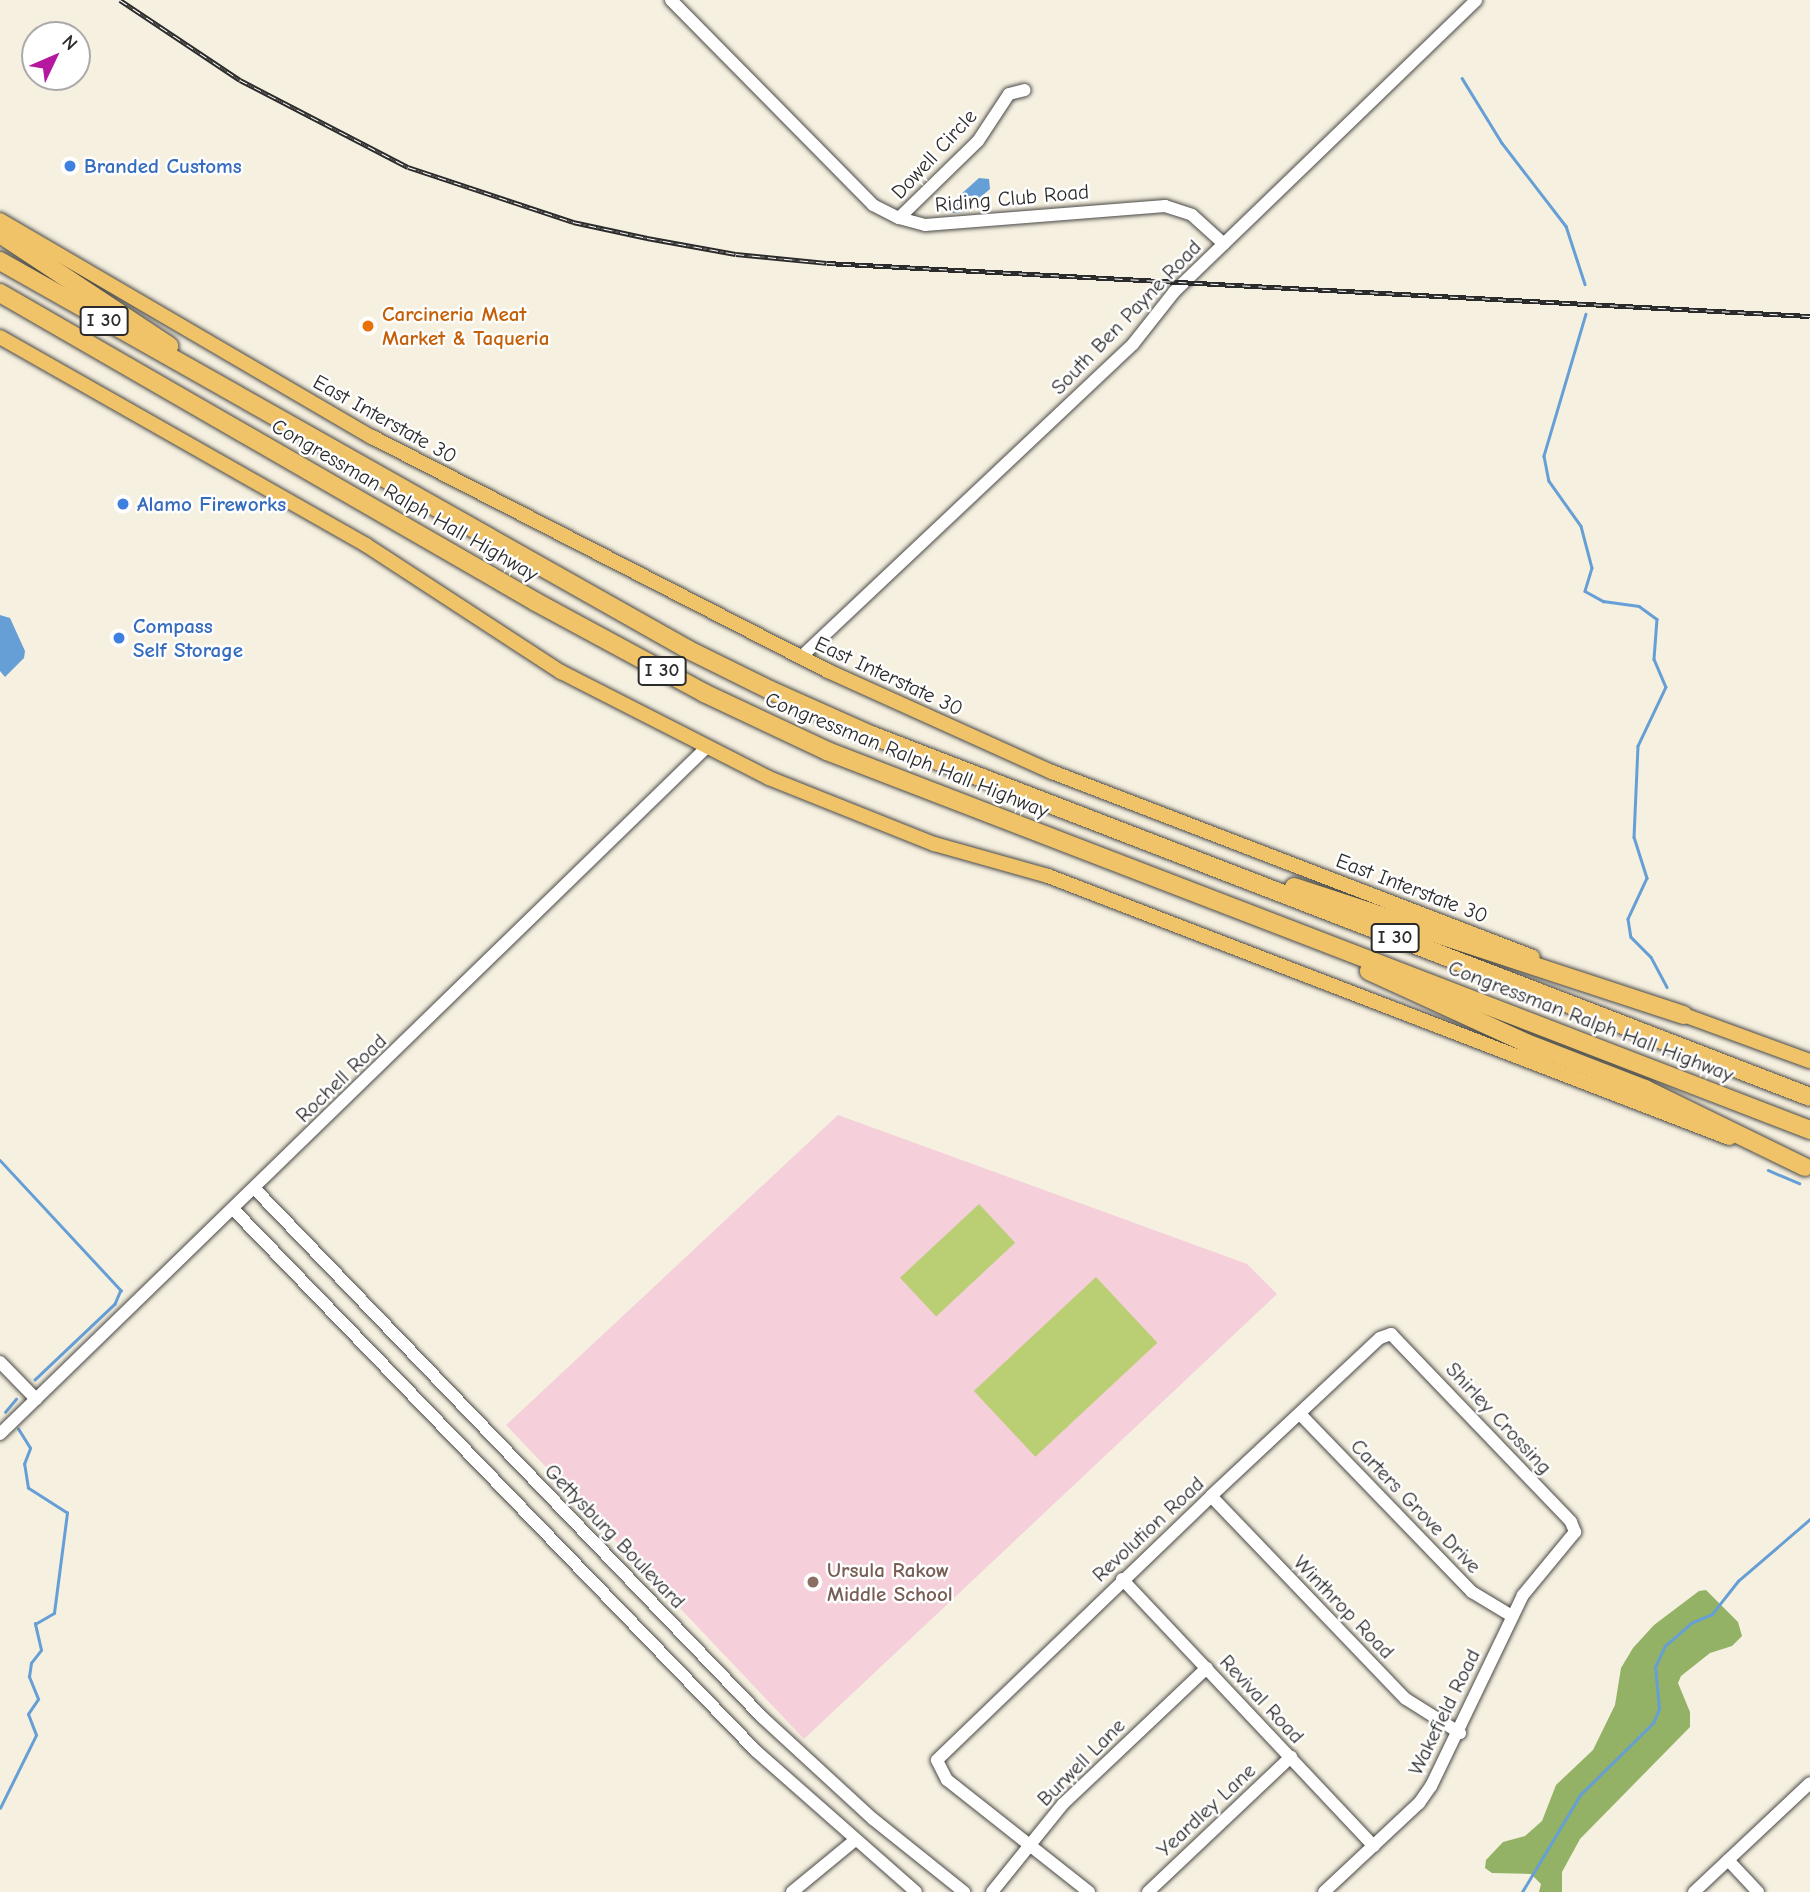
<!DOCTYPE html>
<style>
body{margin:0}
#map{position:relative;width:1810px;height:1892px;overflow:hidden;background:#f6f0e0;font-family:"Comic Neue",sans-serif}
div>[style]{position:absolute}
.built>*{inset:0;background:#f5cfd9}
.green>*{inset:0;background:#bacf73;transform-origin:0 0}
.forest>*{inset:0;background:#93b265}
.water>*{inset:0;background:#669fd5}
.stream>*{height:2.5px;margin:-1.25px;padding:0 1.25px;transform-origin:1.25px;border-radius:1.25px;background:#669fd5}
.roads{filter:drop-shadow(0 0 2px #494946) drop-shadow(0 0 2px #494946)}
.minor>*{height:12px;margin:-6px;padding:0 6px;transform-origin:6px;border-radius:6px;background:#fff}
.major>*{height:14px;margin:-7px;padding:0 7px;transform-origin:7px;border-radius:7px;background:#f0c369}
.highway>*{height:18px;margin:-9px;padding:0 9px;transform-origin:9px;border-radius:9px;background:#f0c369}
.rail>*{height:5px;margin-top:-2.5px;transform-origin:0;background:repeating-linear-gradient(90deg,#fff 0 8px,#2b2b2b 0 16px);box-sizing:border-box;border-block:2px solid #2b2b2b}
.dots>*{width:19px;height:19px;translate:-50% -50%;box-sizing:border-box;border:4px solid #fff;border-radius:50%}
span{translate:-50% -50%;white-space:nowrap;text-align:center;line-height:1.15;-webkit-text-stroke:5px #fff;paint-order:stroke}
.shield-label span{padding:2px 5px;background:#fff;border:2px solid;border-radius:5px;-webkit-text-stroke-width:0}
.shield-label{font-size:19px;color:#2b2b2b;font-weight:700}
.street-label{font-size:21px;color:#2b2b2b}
.shop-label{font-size:21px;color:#366cbe;font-weight:700}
.left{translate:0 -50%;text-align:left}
.food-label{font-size:21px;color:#c56008;font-weight:700}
.education-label{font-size:21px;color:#785e54;font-weight:700}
.north{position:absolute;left:21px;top:21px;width:70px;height:70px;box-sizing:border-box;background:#fff;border:2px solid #aaa;border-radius:50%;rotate:46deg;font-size:19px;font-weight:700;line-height:28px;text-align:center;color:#2b2b2b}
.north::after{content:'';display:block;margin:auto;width:24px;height:32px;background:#b5179e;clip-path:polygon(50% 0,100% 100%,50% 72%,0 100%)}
</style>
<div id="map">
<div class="built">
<div style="clip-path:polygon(838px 1115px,1247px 1264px,1277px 1294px,804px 1739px,506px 1425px)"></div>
</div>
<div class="green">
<div style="left:979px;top:1204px;width:53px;height:108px;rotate:47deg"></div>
<div style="left:1096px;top:1277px;width:90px;height:167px;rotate:47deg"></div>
</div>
<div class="forest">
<div style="clip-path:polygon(1706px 1590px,1738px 1622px,1742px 1636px,1732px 1646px,1710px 1653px,1681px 1676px,1678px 1683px,1690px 1712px,1690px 1727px,1580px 1839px,1562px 1872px,1562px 1892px,1539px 1892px,1541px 1884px,1531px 1874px,1492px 1873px,1485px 1868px,1486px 1860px,1503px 1842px,1525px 1836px,1542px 1821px,1556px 1785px,1593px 1750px,1615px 1705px,1621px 1668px,1633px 1648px,1654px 1625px,1699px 1591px)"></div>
</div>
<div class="water">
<div style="clip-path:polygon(979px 178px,989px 179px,990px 189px,963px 212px,953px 213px,949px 205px)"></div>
<div style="clip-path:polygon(0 615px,10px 618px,25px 651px,24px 658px,5px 677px,0 671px)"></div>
</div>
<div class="stream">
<div style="left:1462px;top:78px;width:76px;rotate:58.4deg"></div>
<div style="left:1502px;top:143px;width:105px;rotate:52.4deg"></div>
<div style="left:1566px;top:226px;width:61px;rotate:71.9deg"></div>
<div style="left:1586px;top:314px;width:148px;rotate:106.5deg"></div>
<div style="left:1544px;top:456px;width:25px;rotate:79deg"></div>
<div style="left:1549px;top:481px;width:55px;rotate:54.6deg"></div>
<div style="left:1581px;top:526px;width:43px;rotate:75.3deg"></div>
<div style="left:1592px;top:568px;width:24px;rotate:107deg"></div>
<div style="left:1585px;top:591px;width:21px;rotate:29deg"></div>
<div style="left:1603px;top:601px;width:36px;rotate:8deg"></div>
<div style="left:1639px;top:606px;width:22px;rotate:36deg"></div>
<div style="left:1657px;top:619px;width:40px;rotate:94.3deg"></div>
<div style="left:1654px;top:659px;width:30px;rotate:67deg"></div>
<div style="left:1666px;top:687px;width:65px;rotate:115.4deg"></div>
<div style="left:1638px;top:746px;width:91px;rotate:92.5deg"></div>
<div style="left:1634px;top:837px;width:43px;rotate:72.4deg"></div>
<div style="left:1647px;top:878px;width:45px;rotate:114.9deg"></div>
<div style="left:1628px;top:919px;width:18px;rotate:81deg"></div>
<div style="left:1631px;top:937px;width:28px;rotate:45deg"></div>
<div style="left:1651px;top:957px;width:34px;rotate:62deg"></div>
<div style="left:0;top:1160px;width:178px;rotate:47.1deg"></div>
<div style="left:121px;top:1290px;width:15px;rotate:113deg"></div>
<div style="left:115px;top:1304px;width:110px;rotate:136.5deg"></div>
<div style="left:1768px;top:1170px;width:34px;rotate:23deg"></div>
<div style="left:5px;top:1412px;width:17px;rotate:-50deg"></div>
<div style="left:0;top:1808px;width:81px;rotate:-63.7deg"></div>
<div style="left:36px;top:1735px;width:22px;rotate:-111deg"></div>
<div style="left:28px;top:1714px;width:18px;rotate:-56deg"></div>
<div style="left:38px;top:1699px;width:24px;rotate:-112deg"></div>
<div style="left:29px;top:1677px;width:14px;rotate:-82deg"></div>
<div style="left:31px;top:1663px;width:16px;rotate:-52deg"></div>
<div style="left:41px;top:1650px;width:27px;rotate:-103deg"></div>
<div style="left:35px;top:1624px;width:22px;rotate:-30deg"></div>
<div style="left:54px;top:1613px;width:101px;rotate:-82.6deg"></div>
<div style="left:67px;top:1513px;width:46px;rotate:-147.3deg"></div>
<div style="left:28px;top:1488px;width:24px;rotate:-99deg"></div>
<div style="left:24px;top:1464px;width:17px;rotate:-69deg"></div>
<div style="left:30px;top:1448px;width:22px;rotate:-122deg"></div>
<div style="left:1522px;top:1892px;width:113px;rotate:-59.1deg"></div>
<div style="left:1580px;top:1795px;width:103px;rotate:-44.6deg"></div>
<div style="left:1653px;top:1723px;width:15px;rotate:-67deg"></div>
<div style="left:1659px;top:1709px;width:42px;rotate:-95.4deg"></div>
<div style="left:1655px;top:1667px;width:23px;rotate:-65deg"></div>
<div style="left:1665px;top:1646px;width:35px;rotate:-41deg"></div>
<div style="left:1691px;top:1623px;width:23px;rotate:-23deg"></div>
<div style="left:1712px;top:1614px;width:42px;rotate:-51.8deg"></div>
<div style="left:1738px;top:1581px;width:95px;rotate:-40.7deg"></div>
</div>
<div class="roads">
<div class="minor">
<div style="left:671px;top:0;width:288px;rotate:45.4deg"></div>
<div style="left:873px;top:205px;width:29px;rotate:27deg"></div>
<div style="left:899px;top:218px;width:27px;rotate:15deg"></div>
<div style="left:925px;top:225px;width:241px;rotate:-4.5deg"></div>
<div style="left:1165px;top:206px;width:28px;rotate:18deg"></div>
<div style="left:1192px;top:215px;width:43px;rotate:42.2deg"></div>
<div style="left:899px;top:218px;width:110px;rotate:-44.3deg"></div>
<div style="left:978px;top:141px;width:56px;rotate:-56.6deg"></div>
<div style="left:1009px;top:94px;width:16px;rotate:-14deg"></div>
<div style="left:801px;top:657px;width:456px;rotate:-43.3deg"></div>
<div style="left:1133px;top:344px;width:66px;rotate:-51.7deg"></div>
<div style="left:1174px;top:292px;width:420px;rotate:-44deg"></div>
<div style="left:254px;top:1188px;width:735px;rotate:46.16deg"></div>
<div style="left:763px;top:1718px;width:149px;rotate:42.6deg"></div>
<div style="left:873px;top:1819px;width:117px;rotate:38.7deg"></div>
<div style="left:233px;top:1209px;width:753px;rotate:46.02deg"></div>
<div style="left:756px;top:1751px;width:213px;rotate:41.4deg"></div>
<div style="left:0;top:1362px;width:52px;rotate:45.8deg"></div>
<div style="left:1300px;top:1414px;width:248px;rotate:46deg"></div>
<div style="left:1472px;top:1592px;width:47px;rotate:31deg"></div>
<div style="left:0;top:1434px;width:984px;rotate:-44.18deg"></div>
<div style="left:1211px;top:1496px;width:281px;rotate:46.2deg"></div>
<div style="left:1406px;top:1699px;width:64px;rotate:32.2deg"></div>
<div style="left:1122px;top:1579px;width:367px;rotate:46.7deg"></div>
<div style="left:1728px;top:1860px;width:44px;rotate:46.8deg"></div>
<div style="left:792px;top:1892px;width:80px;rotate:-39.4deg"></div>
<div style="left:992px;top:1892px;width:113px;rotate:-51.1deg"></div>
<div style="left:1063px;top:1804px;width:198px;rotate:-43.4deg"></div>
<div style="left:1089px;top:1892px;width:181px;rotate:-141.7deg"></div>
<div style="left:947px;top:1780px;width:22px;rotate:-117deg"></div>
<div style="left:937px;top:1760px;width:380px;rotate:-43.9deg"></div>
<div style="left:1211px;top:1496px;width:231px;rotate:-43.1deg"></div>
<div style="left:1380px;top:1338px;width:12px;rotate:-20deg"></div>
<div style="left:1391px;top:1334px;width:260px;rotate:46.2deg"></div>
<div style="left:1571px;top:1522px;width:11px;rotate:68deg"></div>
<div style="left:1575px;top:1532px;width:82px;rotate:129.5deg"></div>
<div style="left:1523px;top:1595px;width:212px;rotate:115.7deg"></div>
<div style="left:1431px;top:1786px;width:21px;rotate:125deg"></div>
<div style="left:1419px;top:1803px;width:130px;rotate:136.9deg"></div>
<div style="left:1148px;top:1892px;width:197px;rotate:-43.4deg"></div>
<div style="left:1694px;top:1892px;width:159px;rotate:-43.2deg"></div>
</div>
<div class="major">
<div style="left:0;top:220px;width:431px;rotate:30.3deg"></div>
<div style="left:372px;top:437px;width:513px;rotate:27.16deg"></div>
<div style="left:828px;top:671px;width:246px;rotate:24.3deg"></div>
<div style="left:1052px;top:772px;width:515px;rotate:21.04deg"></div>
<div style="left:0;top:337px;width:421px;rotate:29.6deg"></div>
<div style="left:366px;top:545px;width:233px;rotate:33.1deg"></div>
<div style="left:561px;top:672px;width:233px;rotate:27deg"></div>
<div style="left:769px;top:778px;width:178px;rotate:21.8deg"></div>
<div style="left:934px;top:844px;width:118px;rotate:15.7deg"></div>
<div style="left:1048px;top:876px;width:730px;rotate:21.04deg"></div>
<div style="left:1673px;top:1011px;width:146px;rotate:20.1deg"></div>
</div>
<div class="highway">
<div style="left:0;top:234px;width:203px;rotate:33.5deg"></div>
<div style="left:0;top:261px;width:791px;rotate:29.45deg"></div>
<div style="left:689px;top:650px;width:90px;rotate:26.3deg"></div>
<div style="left:770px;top:690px;width:111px;rotate:24deg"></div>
<div style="left:871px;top:735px;width:1006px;rotate:21.08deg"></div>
<div style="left:0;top:293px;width:619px;rotate:29.96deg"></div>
<div style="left:536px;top:602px;width:191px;rotate:28.4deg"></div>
<div style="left:704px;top:693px;width:136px;rotate:25.2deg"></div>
<div style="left:827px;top:751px;width:1054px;rotate:21.08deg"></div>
<div style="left:1294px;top:887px;width:410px;rotate:18.2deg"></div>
<div style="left:1369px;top:971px;width:173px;rotate:24.6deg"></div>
<div style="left:1526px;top:1043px;width:128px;rotate:21.1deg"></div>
<div style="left:1645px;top:1089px;width:178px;rotate:26deg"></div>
</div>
</div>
<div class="rail">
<div style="left:120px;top:0;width:144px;rotate:33.7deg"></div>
<div style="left:240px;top:80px;width:189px;rotate:27.4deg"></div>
<div style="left:408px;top:167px;width:174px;rotate:18.4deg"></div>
<div style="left:573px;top:222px;width:76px;rotate:12.2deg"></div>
<div style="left:647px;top:238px;width:90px;rotate:10.2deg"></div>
<div style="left:736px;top:254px;width:91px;rotate:5.6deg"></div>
<div style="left:827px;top:263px;width:984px;rotate:3.09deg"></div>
</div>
<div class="dots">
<div style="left:70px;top:166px;background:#3f7fe0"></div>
<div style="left:368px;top:326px;background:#e8710a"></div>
<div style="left:123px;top:504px;background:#3f7fe0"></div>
<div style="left:119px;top:638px;background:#3f7fe0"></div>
<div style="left:813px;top:1582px;background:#8d6e63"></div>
</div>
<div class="shield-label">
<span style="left:104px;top:321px">I 30</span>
<span style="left:662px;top:671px">I 30</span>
<span style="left:1395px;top:938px">I 30</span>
</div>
<div class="street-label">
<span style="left:934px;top:154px;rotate:-47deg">Dowell Circle</span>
<span style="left:1012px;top:198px;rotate:-5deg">Riding Club Road</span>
<span style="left:1126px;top:317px;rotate:-46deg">South Ben Payne Road</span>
<span style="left:385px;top:419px;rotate:29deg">East Interstate 30</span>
<span style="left:405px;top:500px;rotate:30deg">Congressman Ralph Hall Highway</span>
<span style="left:889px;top:676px;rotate:25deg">East Interstate 30</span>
<span style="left:907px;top:755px;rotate:22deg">Congressman Ralph Hall Highway</span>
<span style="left:1412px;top:888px;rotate:21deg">East Interstate 30</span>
<span style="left:1591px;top:1021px;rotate:21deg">Congressman Ralph Hall Highway</span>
<span style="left:341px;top:1078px;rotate:-44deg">Rochell Road</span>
<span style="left:1499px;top:1418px;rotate:47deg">Shirley Crossing</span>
<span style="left:1416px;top:1506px;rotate:46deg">Carters Grove Drive</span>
<span style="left:1148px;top:1529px;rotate:-43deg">Revolution Road</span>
<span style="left:615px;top:1536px;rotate:46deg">Gettysburg Boulevard</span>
<span style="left:1344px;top:1607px;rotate:46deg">Winthrop Road</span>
<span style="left:1262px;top:1699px;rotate:47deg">Revival Road</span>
<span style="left:1444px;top:1712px;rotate:-64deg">Wakefield Road</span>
<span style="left:1081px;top:1762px;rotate:-45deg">Burwell Lane</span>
<span style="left:1206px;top:1810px;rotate:-43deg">Yeardley Lane</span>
</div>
<div class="shop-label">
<span class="left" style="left:84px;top:166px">Branded Customs</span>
<span class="left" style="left:137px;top:504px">Alamo Fireworks</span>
<span class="left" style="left:133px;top:638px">Compass<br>Self Storage</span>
</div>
<div class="food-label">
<span class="left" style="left:382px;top:326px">Carcineria Meat<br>Market &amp; Taqueria</span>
</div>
<div class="education-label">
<span class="left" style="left:827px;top:1582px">Ursula Rakow<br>Middle School</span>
</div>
<div class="north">N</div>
</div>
